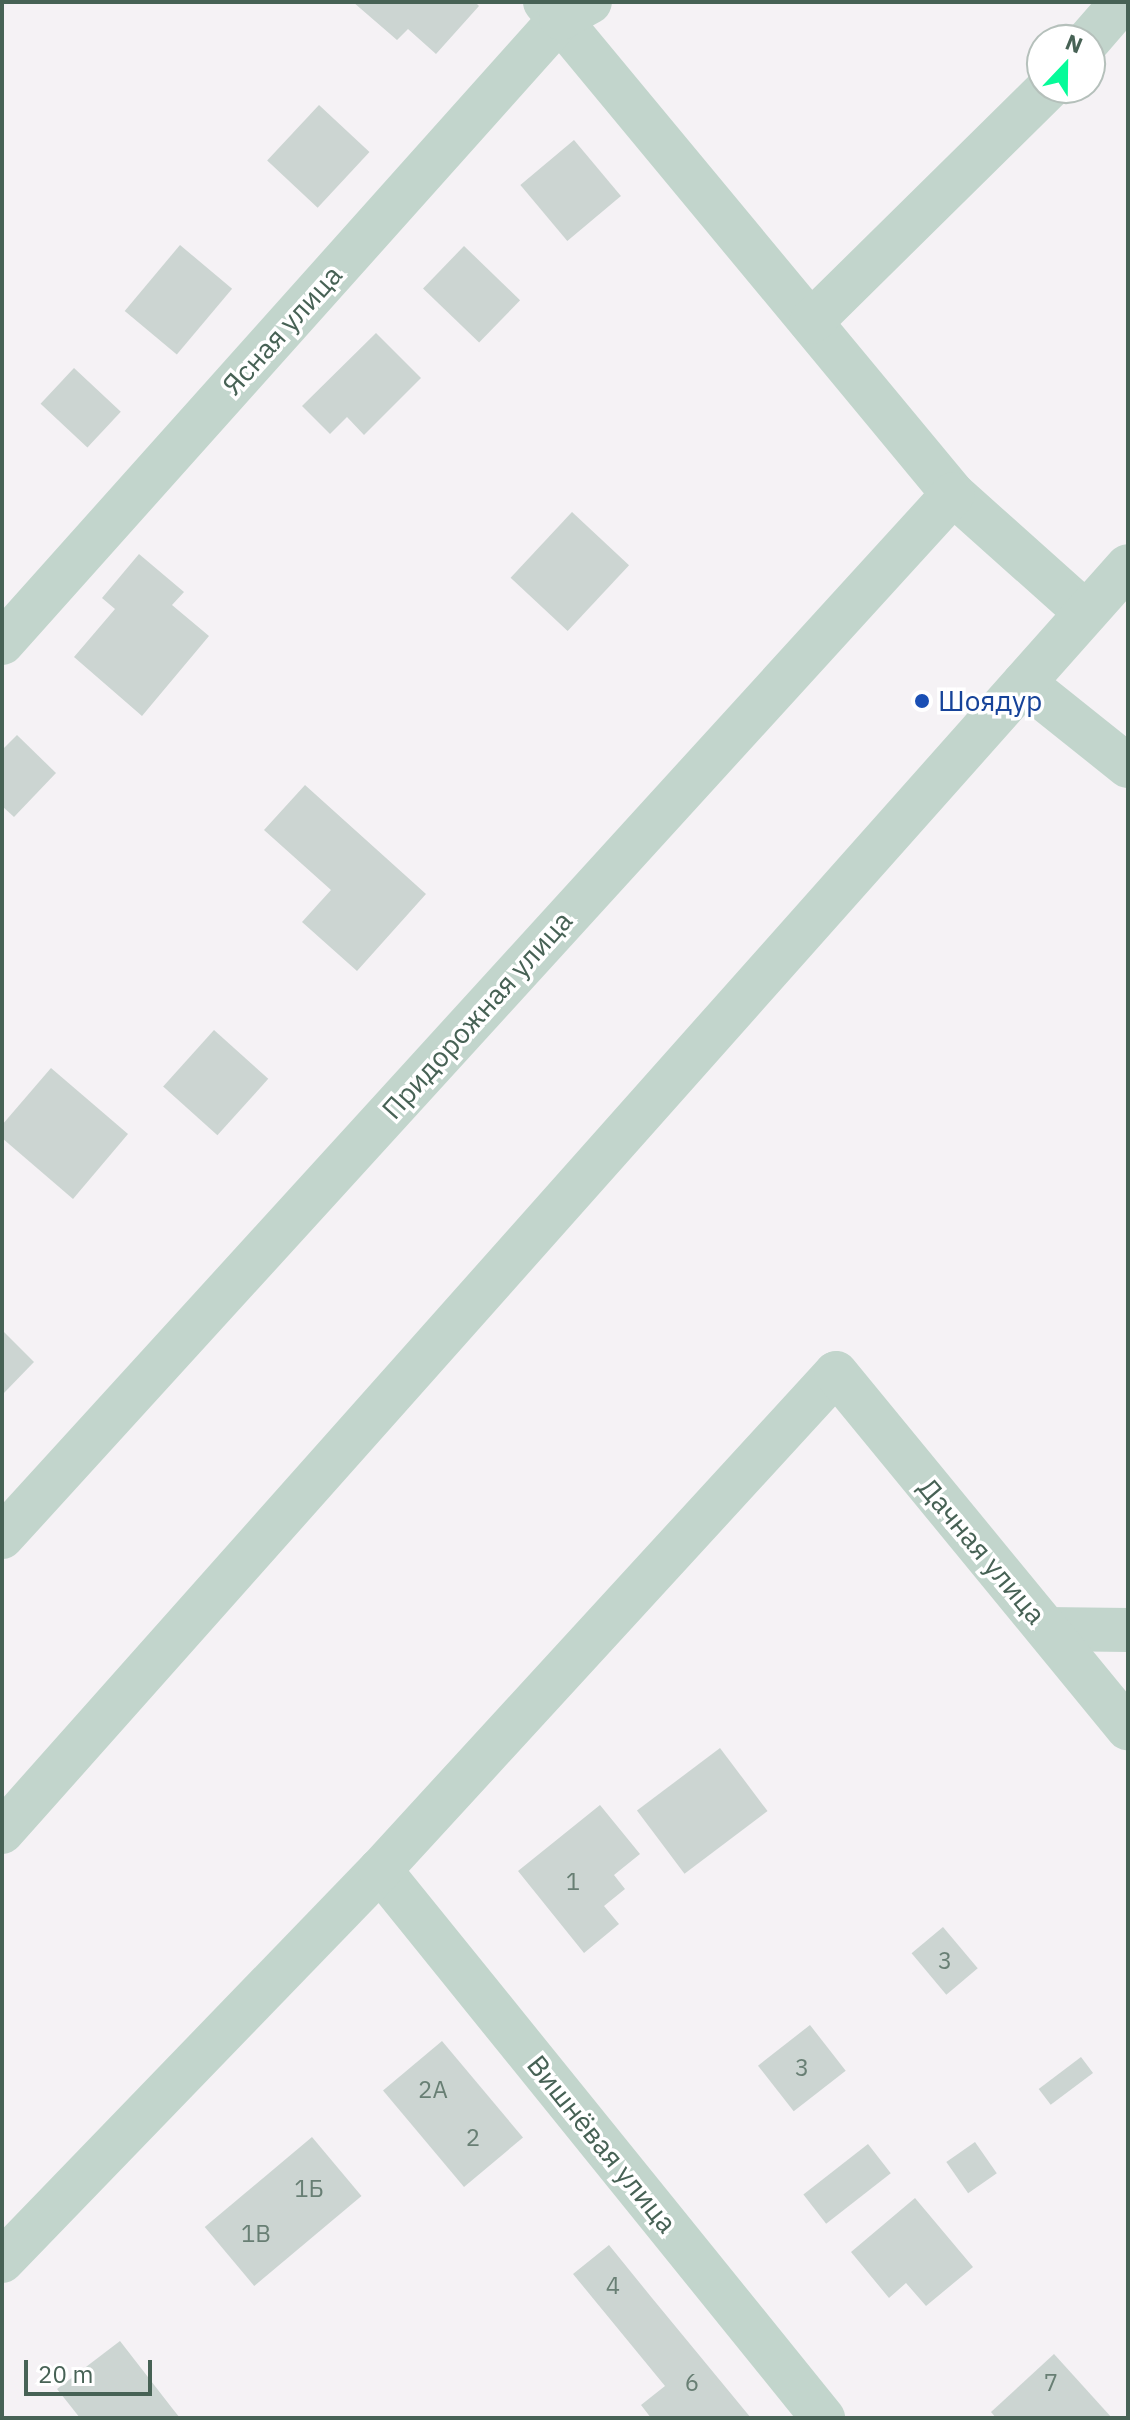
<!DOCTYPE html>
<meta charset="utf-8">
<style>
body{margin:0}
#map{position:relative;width:1130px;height:2420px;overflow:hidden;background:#f5f2f5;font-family:"IBM Plex Sans",sans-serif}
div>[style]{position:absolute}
.building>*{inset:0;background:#ccd5d2;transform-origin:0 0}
.minor>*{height:44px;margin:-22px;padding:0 22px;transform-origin:22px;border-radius:22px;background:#c2d5cc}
.dots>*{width:22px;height:22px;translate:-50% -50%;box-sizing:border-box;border:4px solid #fff;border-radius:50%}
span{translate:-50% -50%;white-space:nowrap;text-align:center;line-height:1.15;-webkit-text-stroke:7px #fff;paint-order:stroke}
.number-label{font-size:24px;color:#687f74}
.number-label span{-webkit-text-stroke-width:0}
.street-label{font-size:28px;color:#476255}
.transit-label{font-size:28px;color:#164399}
.left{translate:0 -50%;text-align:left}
.frame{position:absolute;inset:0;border:4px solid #476255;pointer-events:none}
.north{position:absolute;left:1026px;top:24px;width:80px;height:80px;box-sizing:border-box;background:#fff;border:2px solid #b5c0bb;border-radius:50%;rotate:22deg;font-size:22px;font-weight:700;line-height:32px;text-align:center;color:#476255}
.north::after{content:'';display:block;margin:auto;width:28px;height:36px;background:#06fb99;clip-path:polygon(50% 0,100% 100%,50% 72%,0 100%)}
.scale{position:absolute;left:24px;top:2360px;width:128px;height:36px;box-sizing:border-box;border:4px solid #476255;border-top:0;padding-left:10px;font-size:24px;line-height:28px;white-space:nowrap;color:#476255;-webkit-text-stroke:6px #fff;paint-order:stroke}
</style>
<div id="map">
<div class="building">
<div style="clip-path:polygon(353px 2px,475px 2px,479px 6px,436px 54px,408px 29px,397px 40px)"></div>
<div style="left:319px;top:105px;width:69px;height:76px;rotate:43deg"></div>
<div style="left:574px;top:140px;width:73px;height:70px;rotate:50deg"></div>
<div style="left:180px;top:245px;width:68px;height:86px;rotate:40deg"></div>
<div style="left:464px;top:246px;width:78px;height:59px;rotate:44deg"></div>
<div style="clip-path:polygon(376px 333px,421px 378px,364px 435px,347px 417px,330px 434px,302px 406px)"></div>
<div style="left:74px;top:368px;width:64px;height:49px;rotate:43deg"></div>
<div style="left:572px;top:512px;width:78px;height:90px;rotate:43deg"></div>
<div style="clip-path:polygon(139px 554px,184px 592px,172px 605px,209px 636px,142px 716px,74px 657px,115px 609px,102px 598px)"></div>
<div style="clip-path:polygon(17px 735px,56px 773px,14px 817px,2px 806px,2px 750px)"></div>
<div style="clip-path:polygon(305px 785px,426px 894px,357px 971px,302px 922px,331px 890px,264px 830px)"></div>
<div style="left:214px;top:1030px;width:73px;height:76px;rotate:42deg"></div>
<div style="clip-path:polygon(51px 1068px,128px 1134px,73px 1199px,2px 1138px,2px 1125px)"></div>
<div style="clip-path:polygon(2px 1330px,34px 1362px,2px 1395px)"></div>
<div style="left:720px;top:1748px;width:79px;height:104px;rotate:53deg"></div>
<div style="clip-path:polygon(600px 1805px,640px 1854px,614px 1875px,625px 1889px,604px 1906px,619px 1924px,584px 1953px,518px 1871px)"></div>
<div style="left:943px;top:1927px;width:54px;height:41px;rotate:50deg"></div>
<div style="left:810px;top:2025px;width:58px;height:66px;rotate:52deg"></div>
<div style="left:442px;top:2041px;width:126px;height:77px;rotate:50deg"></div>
<div style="left:1081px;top:2057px;width:20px;height:53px;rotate:53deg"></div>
<div style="left:312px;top:2137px;width:77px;height:140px;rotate:50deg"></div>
<div style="left:975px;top:2142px;width:38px;height:35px;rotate:55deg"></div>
<div style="left:868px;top:2144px;width:37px;height:82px;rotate:52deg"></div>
<div style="clip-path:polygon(915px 2198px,973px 2267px,926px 2306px,906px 2283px,889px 2298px,851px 2252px)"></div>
<div style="clip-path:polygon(609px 2245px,652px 2298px,751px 2418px,651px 2418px,641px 2405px,665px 2386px,573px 2274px)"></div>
<div style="clip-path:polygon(120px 2341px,172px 2408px,180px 2418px,80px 2418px,57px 2389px)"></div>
<div style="clip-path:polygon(1054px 2354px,1112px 2418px,996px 2418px,991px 2412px)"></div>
</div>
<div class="minor">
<div style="left:545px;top:2px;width:639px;rotate:50.33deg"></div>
<div style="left:953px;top:494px;width:178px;rotate:41.8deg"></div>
<div style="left:1089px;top:40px;width:50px;rotate:-49deg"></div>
<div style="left:811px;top:322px;width:333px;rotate:-44.6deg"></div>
<div style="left:2px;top:643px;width:839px;rotate:-48.19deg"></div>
<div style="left:561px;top:18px;width:33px;rotate:-29deg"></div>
<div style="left:1024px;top:683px;width:133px;rotate:38.6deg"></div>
<div style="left:2px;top:1537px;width:1411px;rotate:-47.64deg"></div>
<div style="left:1047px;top:1629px;width:81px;rotate:0.7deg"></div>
<div style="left:2px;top:1832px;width:1694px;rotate:-48.35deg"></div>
<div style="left:380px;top:1870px;width:705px;rotate:51.05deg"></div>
<div style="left:2px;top:2261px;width:544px;rotate:-45.97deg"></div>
<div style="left:380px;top:1870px;width:674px;rotate:-47.46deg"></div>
<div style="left:836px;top:1373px;width:460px;rotate:50.6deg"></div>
</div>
<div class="dots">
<div style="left:922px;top:701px;background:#1a4fb4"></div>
</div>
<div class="number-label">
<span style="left:573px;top:1882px">1</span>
<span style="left:945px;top:1961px">3</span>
<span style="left:802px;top:2068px">3</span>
<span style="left:433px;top:2090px">2А</span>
<span style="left:473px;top:2138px">2</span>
<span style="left:309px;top:2189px">1Б</span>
<span style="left:256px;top:2234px">1В</span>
<span style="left:613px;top:2286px">4</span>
<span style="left:692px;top:2383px">6</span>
<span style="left:1051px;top:2383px">7</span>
</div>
<div class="street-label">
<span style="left:282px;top:330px;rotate:-48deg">Ясная улица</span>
<span style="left:477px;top:1015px;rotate:-48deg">Придорожная улица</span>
<span style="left:982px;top:1551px;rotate:50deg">Дачная улица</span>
<span style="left:602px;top:2144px;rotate:51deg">Вишнёвая улица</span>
</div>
<div class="transit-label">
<span class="left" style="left:938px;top:701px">Шоядур</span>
</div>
<div class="frame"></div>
<div class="north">N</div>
<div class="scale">20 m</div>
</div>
